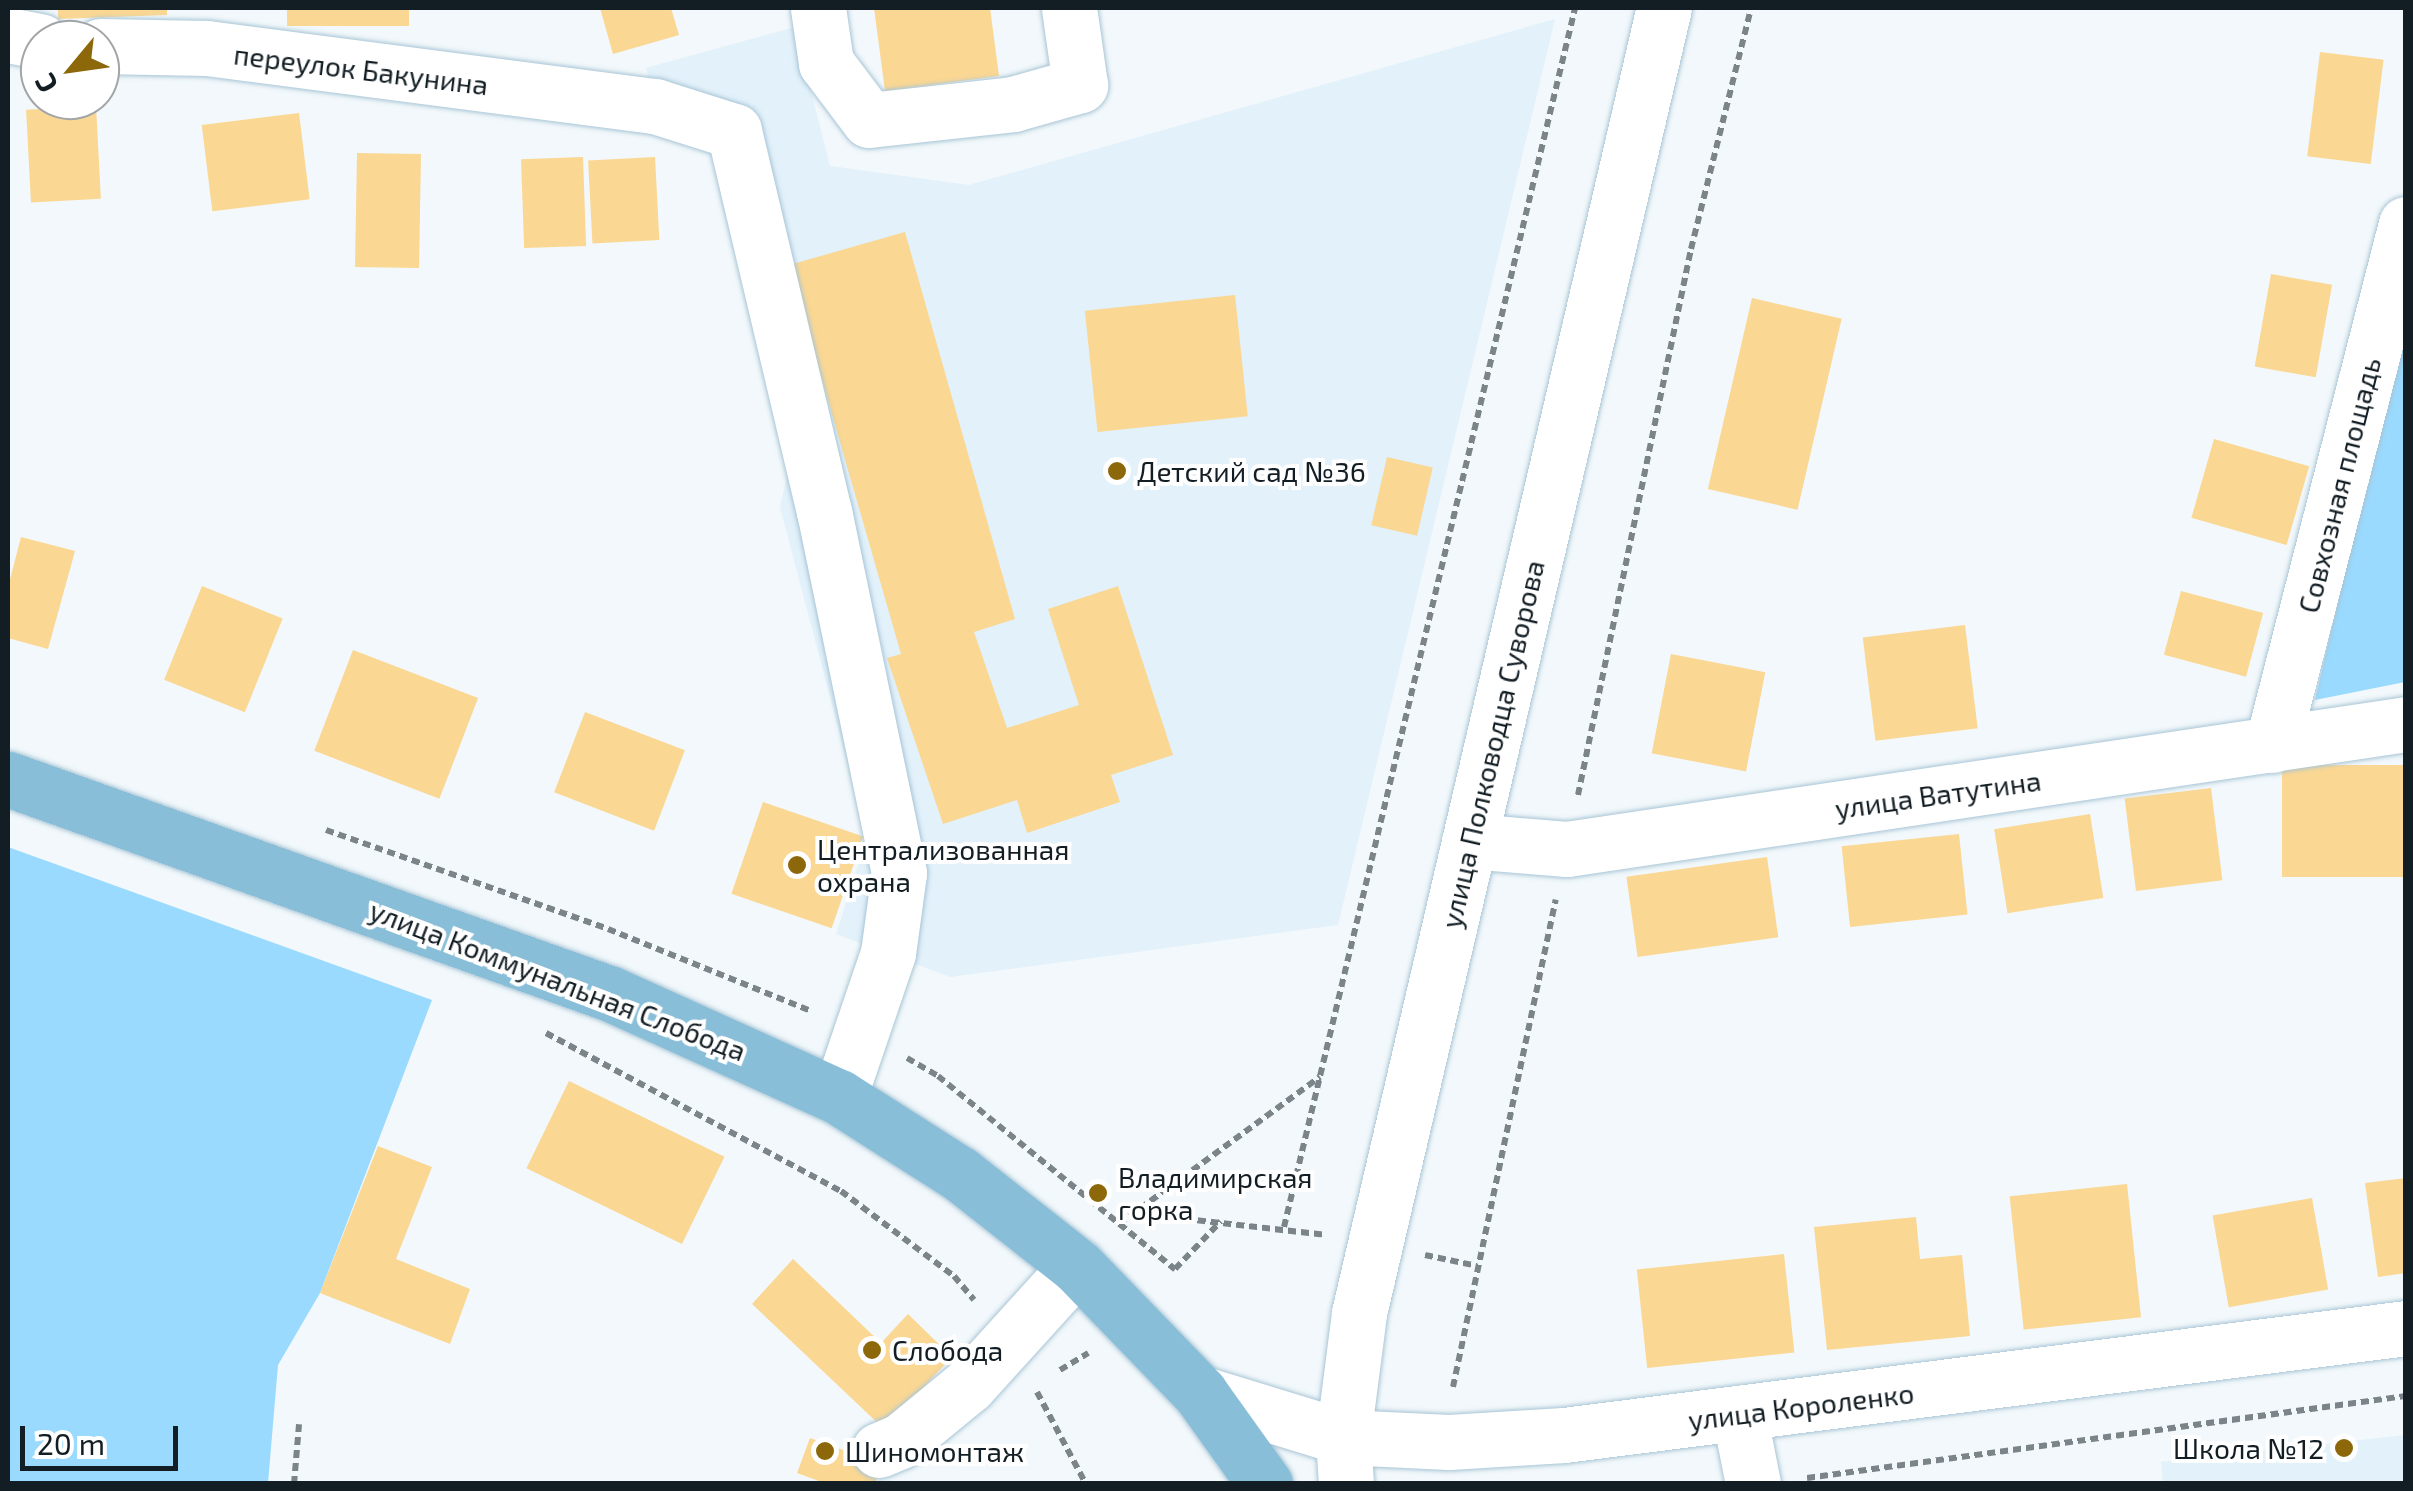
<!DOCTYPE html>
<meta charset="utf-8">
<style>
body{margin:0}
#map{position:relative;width:2413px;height:1491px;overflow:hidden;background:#f2f8fb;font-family:"Exo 2",sans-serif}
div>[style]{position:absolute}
.built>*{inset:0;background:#e2f1fa}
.green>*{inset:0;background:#9adafe}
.building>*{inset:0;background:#fad793;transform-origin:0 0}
.path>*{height:6px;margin-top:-3px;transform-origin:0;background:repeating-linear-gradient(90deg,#7b8489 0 8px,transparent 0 13px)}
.roads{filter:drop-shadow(0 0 2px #a8c5d6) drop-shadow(0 0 2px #a8c5d6)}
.minor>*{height:55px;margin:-27.5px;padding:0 27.5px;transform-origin:27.5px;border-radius:27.5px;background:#fff}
.major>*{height:55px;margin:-27.5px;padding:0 27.5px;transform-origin:27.5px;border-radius:27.5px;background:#89bed8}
.dots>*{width:28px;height:28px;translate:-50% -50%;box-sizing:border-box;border:5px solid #fff;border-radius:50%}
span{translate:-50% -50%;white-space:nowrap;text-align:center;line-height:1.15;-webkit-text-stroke:8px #fff;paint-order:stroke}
.street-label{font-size:28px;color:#131e24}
.poi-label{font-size:28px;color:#131e24}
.left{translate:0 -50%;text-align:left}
.right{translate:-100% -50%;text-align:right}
.frame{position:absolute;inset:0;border:10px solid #131e24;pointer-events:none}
.north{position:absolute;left:20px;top:20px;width:100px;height:100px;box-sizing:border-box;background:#fff;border:2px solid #a1a5a7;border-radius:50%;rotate:241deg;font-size:28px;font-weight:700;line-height:40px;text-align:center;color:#131e24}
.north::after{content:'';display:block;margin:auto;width:35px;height:45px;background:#8c680a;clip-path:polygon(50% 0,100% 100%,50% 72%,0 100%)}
.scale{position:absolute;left:20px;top:1426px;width:158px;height:45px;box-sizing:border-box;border:5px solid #131e24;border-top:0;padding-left:12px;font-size:30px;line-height:35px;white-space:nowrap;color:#131e24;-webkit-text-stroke:8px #fff;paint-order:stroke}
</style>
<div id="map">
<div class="built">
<div style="clip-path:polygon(1555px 19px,1338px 925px,950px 977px,836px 934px,867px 838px,780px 507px,796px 436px,737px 192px,696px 136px,655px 106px,646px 68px,795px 27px,830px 166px,969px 185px)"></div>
<div style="clip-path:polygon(2405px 1435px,2405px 1483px,2163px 1483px,2161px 1462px)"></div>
</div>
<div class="green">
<div style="clip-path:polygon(2405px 312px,2405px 682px,2315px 700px)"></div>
<div style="clip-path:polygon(8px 847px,432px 1000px,320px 1293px,278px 1365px,268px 1483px,8px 1483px)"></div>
</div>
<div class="building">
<div style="clip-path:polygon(58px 8px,167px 8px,167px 15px,58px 19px)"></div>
<div style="left:287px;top:8px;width:122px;height:18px"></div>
<div style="clip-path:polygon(600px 8px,671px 8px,679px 35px,613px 54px)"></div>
<div style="clip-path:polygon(874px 8px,990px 8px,999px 76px,885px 91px)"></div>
<div style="left:2320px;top:52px;width:64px;height:105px;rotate:7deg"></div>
<div style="left:96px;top:106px;width:93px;height:70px;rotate:87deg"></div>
<div style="left:299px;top:113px;width:87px;height:98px;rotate:83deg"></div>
<div style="left:357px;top:153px;width:64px;height:114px;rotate:1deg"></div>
<div style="left:583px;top:157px;width:89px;height:62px;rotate:88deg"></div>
<div style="left:655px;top:157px;width:83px;height:67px;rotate:87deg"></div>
<div style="clip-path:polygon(905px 232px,1015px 619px,974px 632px,1007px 728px,1079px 705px,1048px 609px,1118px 586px,1173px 755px,1111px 775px,1120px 802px,1027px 833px,1017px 800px,943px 824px,887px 658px,901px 654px,789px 265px)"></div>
<div style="left:2271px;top:274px;width:62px;height:94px;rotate:10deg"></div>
<div style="left:1235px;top:295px;width:122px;height:151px;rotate:84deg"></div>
<div style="left:1752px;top:298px;width:92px;height:196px;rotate:13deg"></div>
<div style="left:2214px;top:439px;width:99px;height:82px;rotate:16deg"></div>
<div style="left:1387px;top:457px;width:47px;height:70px;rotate:13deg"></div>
<div style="clip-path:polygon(21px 537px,75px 551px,48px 649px,8px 638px,8px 587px)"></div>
<div style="left:202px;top:586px;width:87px;height:101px;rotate:22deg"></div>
<div style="left:2181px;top:591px;width:85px;height:66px;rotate:15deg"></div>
<div style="left:1965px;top:625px;width:104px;height:103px;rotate:83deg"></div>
<div style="left:353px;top:650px;width:134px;height:108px;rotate:21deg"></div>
<div style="left:1671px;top:654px;width:96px;height:101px;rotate:11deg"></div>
<div style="left:585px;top:712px;width:107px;height:86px;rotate:21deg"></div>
<div style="left:2406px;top:765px;width:112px;height:124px;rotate:90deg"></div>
<div style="left:2211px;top:788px;width:93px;height:87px;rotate:83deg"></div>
<div style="left:763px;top:802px;width:106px;height:97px;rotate:19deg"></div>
<div style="left:2090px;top:814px;width:85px;height:97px;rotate:81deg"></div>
<div style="left:1959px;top:834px;width:81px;height:118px;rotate:84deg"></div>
<div style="left:1767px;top:857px;width:81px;height:142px;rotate:82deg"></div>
<div style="left:569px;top:1081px;width:173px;height:97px;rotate:26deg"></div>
<div style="clip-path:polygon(378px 1146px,432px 1167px,396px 1259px,470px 1289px,450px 1344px,320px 1293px)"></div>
<div style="clip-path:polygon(2406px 1178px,2406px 1273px,2378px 1277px,2365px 1183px)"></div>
<div style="left:2127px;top:1184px;width:134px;height:118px;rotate:84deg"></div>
<div style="left:2312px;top:1198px;width:93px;height:101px;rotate:80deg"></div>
<div style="clip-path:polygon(1916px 1217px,1920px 1259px,1962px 1255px,1970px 1336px,1827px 1350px,1814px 1227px)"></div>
<div style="left:1784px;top:1254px;width:99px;height:148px;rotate:84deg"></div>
<div style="clip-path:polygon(793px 1259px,881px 1343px,908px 1314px,952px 1357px,884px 1429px,752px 1304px)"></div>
<div style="clip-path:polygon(810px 1438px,882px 1464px,875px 1484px,827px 1484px,797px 1473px)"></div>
</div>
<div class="path">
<div style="left:1578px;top:795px;width:558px;rotate:-78.31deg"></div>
<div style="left:1691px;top:249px;width:248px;rotate:-76deg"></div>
<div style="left:326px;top:830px;width:299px;rotate:19.3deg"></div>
<div style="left:608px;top:929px;width:219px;rotate:22deg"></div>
<div style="left:546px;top:1033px;width:335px;rotate:28.2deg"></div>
<div style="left:841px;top:1191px;width:141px;rotate:37deg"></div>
<div style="left:954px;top:1276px;width:31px;rotate:50deg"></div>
<div style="left:907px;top:1058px;width:36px;rotate:30deg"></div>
<div style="left:938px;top:1076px;width:306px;rotate:39.2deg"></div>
<div style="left:1175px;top:1269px;width:66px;rotate:-46.2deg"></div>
<div style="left:1133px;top:1213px;width:193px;rotate:6.5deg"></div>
<div style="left:1119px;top:1224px;width:249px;rotate:-36.2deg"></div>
<div style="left:1284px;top:1227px;width:1253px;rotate:-76.57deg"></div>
<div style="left:1425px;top:1255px;width:53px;rotate:11.9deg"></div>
<div style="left:1060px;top:1370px;width:33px;rotate:-31deg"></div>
<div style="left:1453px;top:1387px;width:498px;rotate:-78.1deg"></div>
<div style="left:1037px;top:1392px;width:104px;rotate:62deg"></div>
<div style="left:1807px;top:1478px;width:605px;rotate:-7.8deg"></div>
<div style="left:294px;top:1484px;width:60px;rotate:-85.2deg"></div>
</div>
<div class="roads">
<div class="minor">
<div style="left:818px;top:8px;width:56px;rotate:81.7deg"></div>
<div style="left:826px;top:63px;width:71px;rotate:53deg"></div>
<div style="left:869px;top:120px;width:145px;rotate:-6.3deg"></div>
<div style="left:1013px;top:104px;width:70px;rotate:-15.8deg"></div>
<div style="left:1080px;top:85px;width:78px;rotate:-98.1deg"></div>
<div style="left:8px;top:35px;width:33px;rotate:11deg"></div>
<div style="left:100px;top:46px;width:107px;rotate:1.1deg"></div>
<div style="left:207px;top:48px;width:452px;rotate:7.4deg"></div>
<div style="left:655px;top:106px;width:83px;rotate:17.6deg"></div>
<div style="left:734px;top:131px;width:391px;rotate:76.7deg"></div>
<div style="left:824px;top:511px;width:370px;rotate:78.3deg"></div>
<div style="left:899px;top:873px;width:81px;rotate:97.8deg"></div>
<div style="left:888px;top:953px;width:152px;rotate:108.8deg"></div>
<div style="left:2272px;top:745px;width:538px;rotate:-75.58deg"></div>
<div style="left:1469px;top:841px;width:98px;rotate:4.7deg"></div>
<div style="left:1567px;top:849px;width:848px;rotate:-8.47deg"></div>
<div style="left:1200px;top:1393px;width:150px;rotate:17.1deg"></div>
<div style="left:1343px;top:1437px;width:106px;rotate:2.7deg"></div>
<div style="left:1449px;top:1442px;width:115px;rotate:-3.5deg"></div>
<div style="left:1564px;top:1435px;width:849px;rotate:-7.24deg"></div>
<div style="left:1739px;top:1413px;width:72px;rotate:78.8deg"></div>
<div style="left:879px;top:1450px;width:25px;rotate:-23deg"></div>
<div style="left:902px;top:1440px;width:87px;rotate:-39.4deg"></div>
<div style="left:969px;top:1385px;width:161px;rotate:-47.8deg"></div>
<div style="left:1346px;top:1484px;width:47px;rotate:-93.7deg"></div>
<div style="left:1343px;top:1437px;width:125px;rotate:-82.6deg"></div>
<div style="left:1359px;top:1313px;width:1340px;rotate:-76.85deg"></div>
</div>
<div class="major">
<div style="left:8px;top:779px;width:640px;rotate:19.62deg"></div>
<div style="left:611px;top:994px;width:250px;rotate:24.3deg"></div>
<div style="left:839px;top:1097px;width:143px;rotate:32.5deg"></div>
<div style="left:960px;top:1174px;width:149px;rotate:38.2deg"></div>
<div style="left:1077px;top:1266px;width:177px;rotate:45.9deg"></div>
<div style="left:1200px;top:1393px;width:112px;rotate:54.5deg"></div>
</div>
</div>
<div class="dots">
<div style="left:1117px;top:471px;background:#8c680a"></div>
<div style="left:797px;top:865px;background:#8c680a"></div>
<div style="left:1098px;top:1193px;background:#8c680a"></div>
<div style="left:872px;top:1350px;background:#8c680a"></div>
<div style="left:2344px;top:1448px;background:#8c680a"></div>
<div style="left:825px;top:1451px;background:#8c680a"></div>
</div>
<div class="street-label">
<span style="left:361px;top:69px;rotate:7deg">переулок Бакунина</span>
<span style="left:2339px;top:485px;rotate:-76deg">Совхозная площадь</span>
<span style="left:1492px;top:744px;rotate:-77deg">улица Полководца Суворова</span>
<span style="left:1938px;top:794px;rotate:-8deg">улица Ватутина</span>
<span style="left:558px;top:980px;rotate:21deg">улица Коммунальная Слобода</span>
<span style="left:1801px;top:1406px;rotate:-7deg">улица Короленко</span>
</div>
<div class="poi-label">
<span class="left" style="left:1137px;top:471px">Детский сад №36</span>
<span class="left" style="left:817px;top:865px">Централизованная<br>охрана</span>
<span class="left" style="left:1118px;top:1193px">Владимирская<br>горка</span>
<span class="left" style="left:892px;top:1350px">Слобода</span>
<span class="right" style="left:2324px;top:1448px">Школа №12</span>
<span class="left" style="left:845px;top:1451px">Шиномонтаж</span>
</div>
<div class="frame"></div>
<div class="north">С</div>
<div class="scale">20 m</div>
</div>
